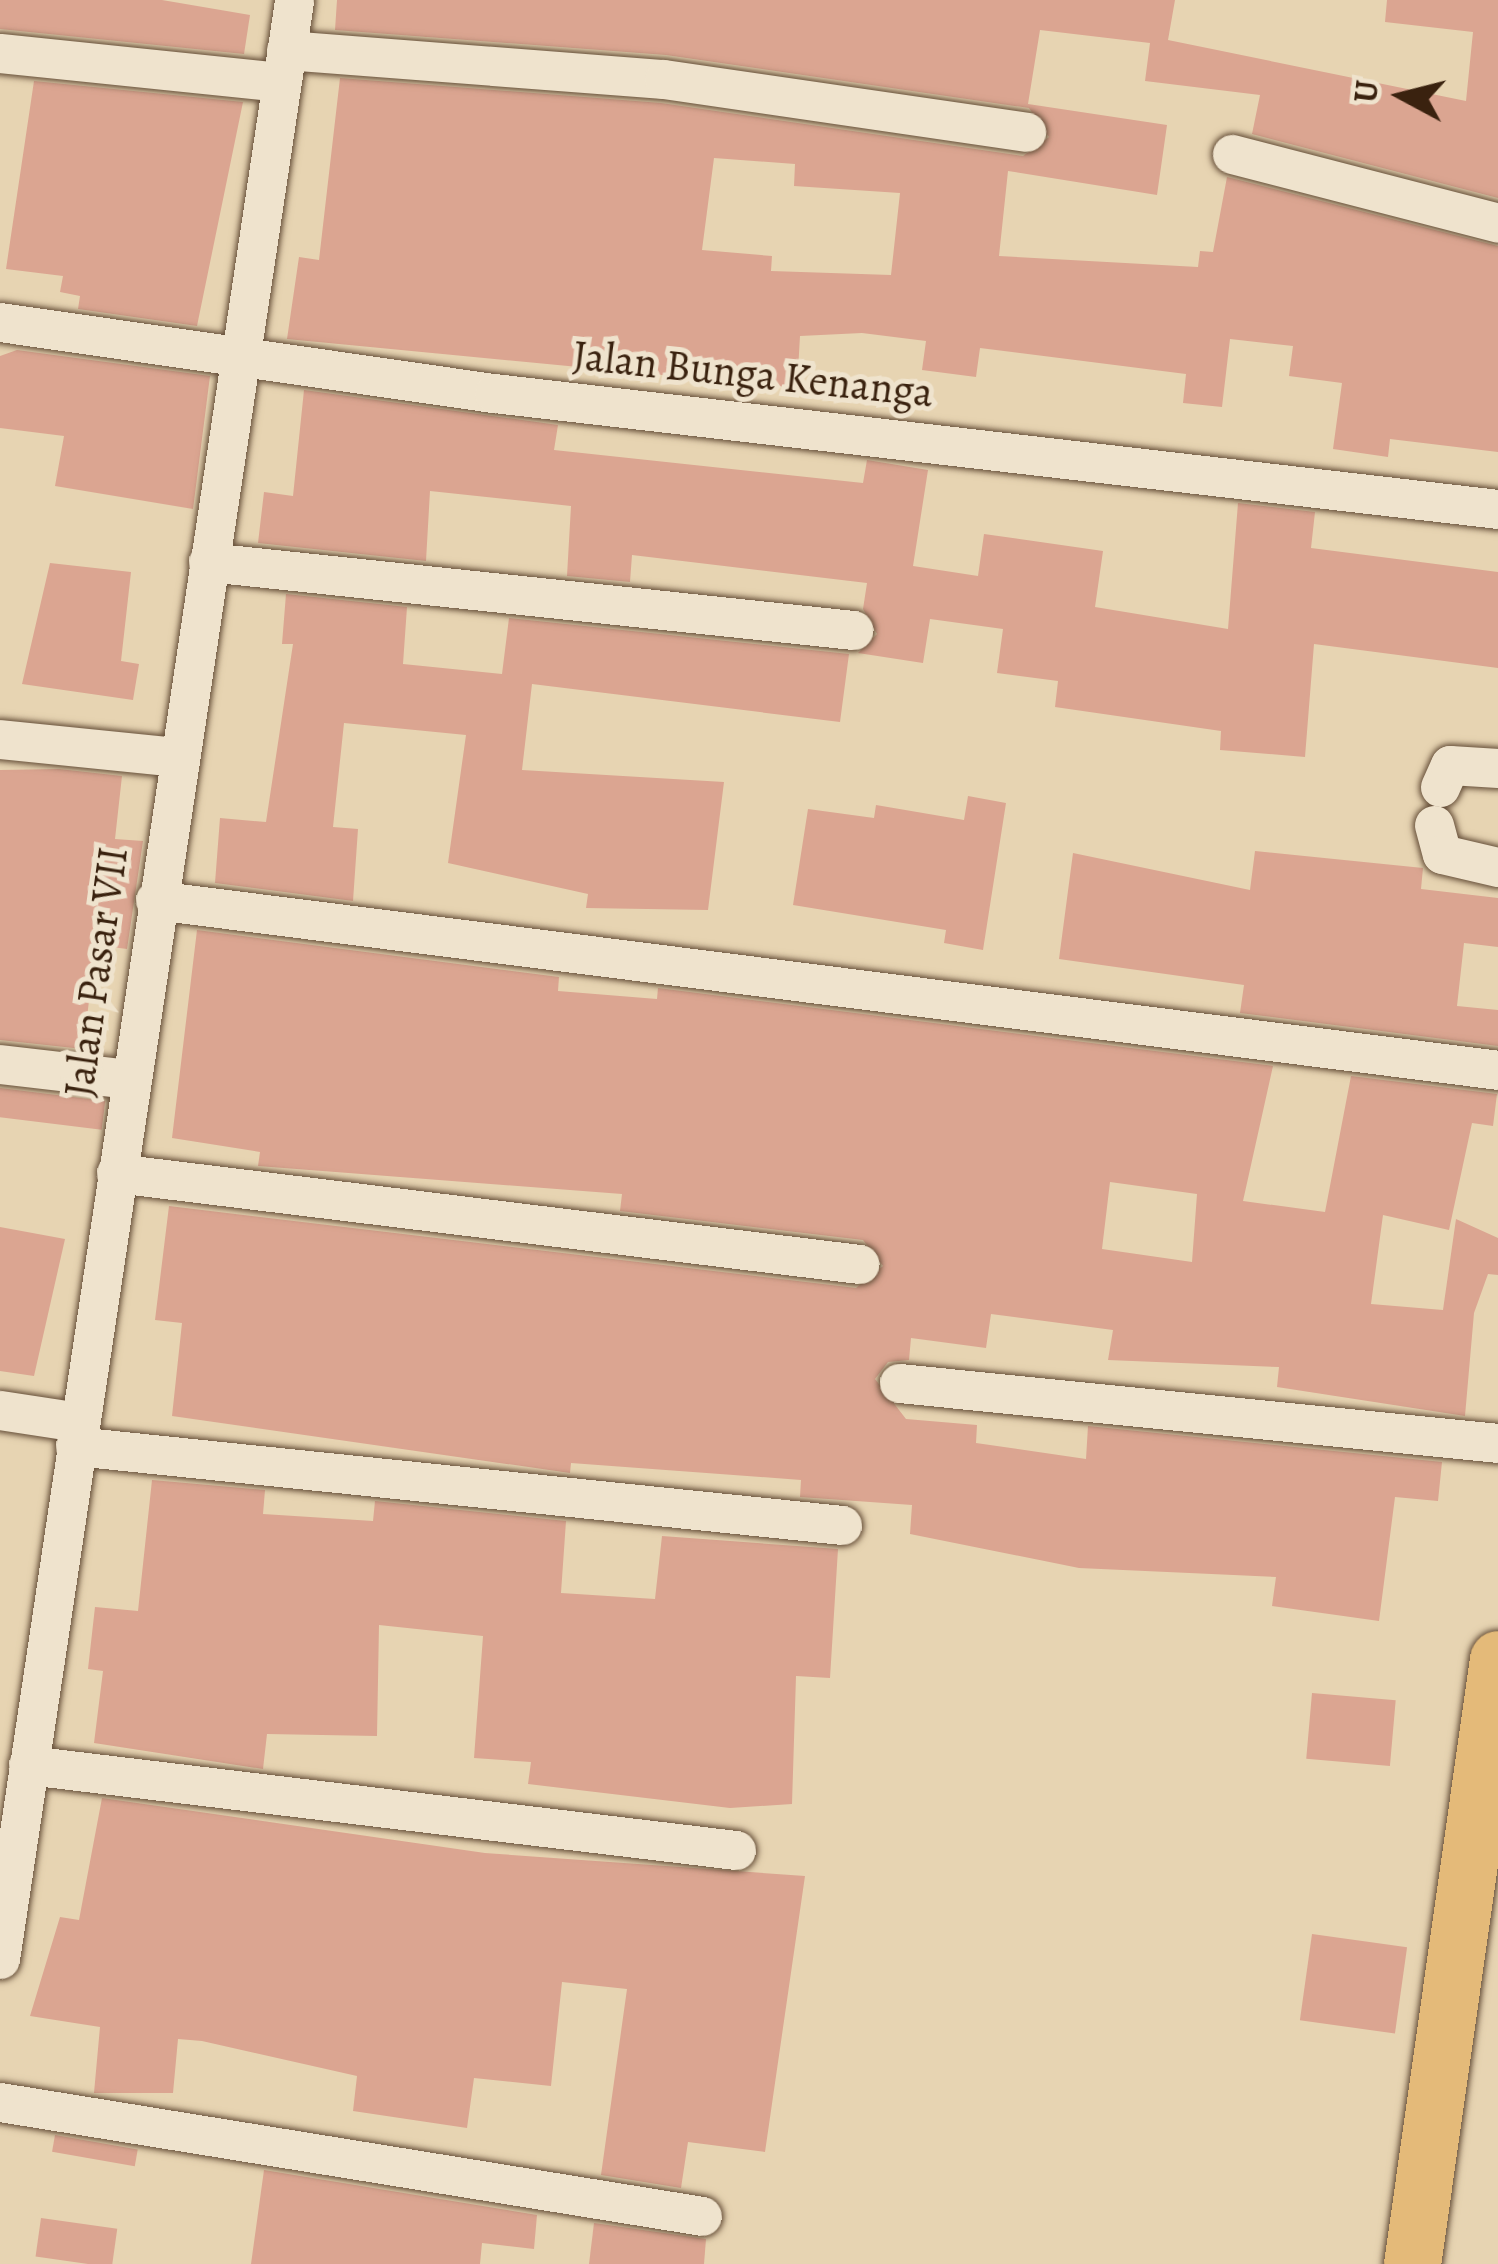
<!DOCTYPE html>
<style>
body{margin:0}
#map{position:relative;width:1498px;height:2264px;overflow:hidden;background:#e7d4b2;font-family:Alegreya,serif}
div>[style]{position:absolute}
.building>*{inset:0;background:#dba591;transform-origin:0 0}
.roads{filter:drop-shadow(0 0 3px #654e38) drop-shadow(0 0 3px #654e38)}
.minor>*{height:39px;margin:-19.5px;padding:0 19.5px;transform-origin:19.5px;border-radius:19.5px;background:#efe3cd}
.highway>*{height:57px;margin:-28.5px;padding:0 28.5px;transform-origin:28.5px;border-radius:28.5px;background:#e4ba79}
span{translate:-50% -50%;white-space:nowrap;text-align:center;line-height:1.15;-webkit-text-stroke:10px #efe3cd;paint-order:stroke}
.street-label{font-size:42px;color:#3a220f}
.north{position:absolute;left:1342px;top:36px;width:120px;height:120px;-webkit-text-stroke:9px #efe3cd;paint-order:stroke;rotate:277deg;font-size:33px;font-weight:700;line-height:48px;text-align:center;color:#3a220f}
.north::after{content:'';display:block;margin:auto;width:42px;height:54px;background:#3a220f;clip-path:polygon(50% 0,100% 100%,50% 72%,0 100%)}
</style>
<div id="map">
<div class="building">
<div style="clip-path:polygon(0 0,162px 0,250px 15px,244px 54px,0 29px)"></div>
<div style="clip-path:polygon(evenodd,337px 0,1175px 0,1168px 40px,1466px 101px,1473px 32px,1385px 22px,1387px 0,1498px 0,1498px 198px,1252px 134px,1260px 95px,1145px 81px,1150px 43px,1040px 30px,1028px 104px,1167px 125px,1157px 195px,1008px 171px,999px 256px,1198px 267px,1200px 251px,1213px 252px,1227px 177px,1498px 246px,1498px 452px,1390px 439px,1388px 457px,1333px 449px,1342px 383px,1289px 376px,1293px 346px,1230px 339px,1222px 407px,1183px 403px,1186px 374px,980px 348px,976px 377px,922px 370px,926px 341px,862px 333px,800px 336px,797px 388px,287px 339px,299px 257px,319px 260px,340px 78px,661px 103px,1023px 156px,1049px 137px,1029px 108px,666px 55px,335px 30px,337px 0,714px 158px,795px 164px,794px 186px,900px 193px,891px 275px,771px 271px,772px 256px,702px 250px,714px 158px)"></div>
<div style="clip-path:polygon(34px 81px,243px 102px,197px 326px,78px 309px,80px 296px,60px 292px,63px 276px,6px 269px)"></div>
<div style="clip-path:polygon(17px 350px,210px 376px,193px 509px,55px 486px,64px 436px,0 428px,0 356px)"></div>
<div style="clip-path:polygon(304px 390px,558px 425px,554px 450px,863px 483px,867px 460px,928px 470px,913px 566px,978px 576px,984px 534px,1103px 551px,1095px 607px,1228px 629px,1238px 503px,1315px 512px,1311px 548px,1498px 572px,1498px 668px,1314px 644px,1305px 757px,1220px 750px,1221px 731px,1055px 707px,1058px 681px,997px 673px,1003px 629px,930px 619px,923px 663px,858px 653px,877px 634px,863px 609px,867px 583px,632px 555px,630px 582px,567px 576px,571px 506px,430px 491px,426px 561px,258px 543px,264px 492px,293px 496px)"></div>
<div style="clip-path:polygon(50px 563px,131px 572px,121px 661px,139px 664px,133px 700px,22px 684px)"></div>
<div style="clip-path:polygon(286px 594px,407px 607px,403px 664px,502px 674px,509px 618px,849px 654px,840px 722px,532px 684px,522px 770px,724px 782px,708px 910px,586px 908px,588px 894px,448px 863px,466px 735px,344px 723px,333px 827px,358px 829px,353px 901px,215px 883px,220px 818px,266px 822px,293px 644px,282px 644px)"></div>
<div style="clip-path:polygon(59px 769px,122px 776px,115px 839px,143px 841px,127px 949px,96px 945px,83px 1049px,0 1040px,0 770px)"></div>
<div style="clip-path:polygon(968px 796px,1006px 803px,983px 950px,944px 943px,946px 930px,793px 905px,808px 809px,874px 818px,876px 805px,964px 820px)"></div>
<div style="clip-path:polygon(1255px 851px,1423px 868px,1421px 889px,1498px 898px,1498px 947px,1464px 943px,1457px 1006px,1498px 1010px,1498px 1046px,1240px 1013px,1244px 985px,1059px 959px,1073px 853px,1250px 890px)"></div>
<div style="clip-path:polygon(evenodd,197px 930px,559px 977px,558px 991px,657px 999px,658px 988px,1273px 1066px,1243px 1201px,1325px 1212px,1351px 1076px,1497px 1094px,1493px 1126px,1472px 1123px,1449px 1230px,1383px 1215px,1371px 1304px,1443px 1310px,1456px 1219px,1498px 1238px,1498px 1275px,1488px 1274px,1474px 1313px,1465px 1416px,1277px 1387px,1279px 1367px,1108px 1360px,1113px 1330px,991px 1314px,986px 1348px,911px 1338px,909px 1360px,888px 1362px,875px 1379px,906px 1419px,977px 1425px,976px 1443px,1086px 1459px,1088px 1426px,1442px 1462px,1438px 1501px,1395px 1497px,1379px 1621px,1272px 1606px,1276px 1577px,1079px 1568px,910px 1534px,912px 1505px,800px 1497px,801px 1480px,571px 1463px,570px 1473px,172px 1416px,182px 1323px,155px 1320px,169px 1206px,856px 1288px,883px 1266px,863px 1240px,620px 1211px,622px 1194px,258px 1166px,260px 1152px,172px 1138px,197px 930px,1110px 1182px,1197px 1194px,1192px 1262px,1102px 1249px,1110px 1182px)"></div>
<div style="left:0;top:1088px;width:106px;height:29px;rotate:7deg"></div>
<div style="clip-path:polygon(0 1227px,65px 1239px,34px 1376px,0 1371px)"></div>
<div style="clip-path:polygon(152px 1480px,265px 1490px,263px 1514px,373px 1521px,375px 1501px,566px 1521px,561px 1593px,655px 1599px,662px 1536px,838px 1549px,830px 1678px,796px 1676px,792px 1804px,730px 1808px,528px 1784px,531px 1762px,474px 1758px,483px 1636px,379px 1625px,377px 1736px,267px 1734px,263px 1769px,94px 1743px,103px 1671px,88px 1669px,95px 1607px,138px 1611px)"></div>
<div style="left:1312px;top:1693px;width:84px;height:66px;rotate:5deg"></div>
<div style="clip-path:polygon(102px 1798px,485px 1853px,805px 1876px,765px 2152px,688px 2142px,681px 2188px,601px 2175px,627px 1989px,562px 1982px,551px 2086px,474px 2078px,467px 2128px,353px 2111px,357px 2076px,202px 2041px,178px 2039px,173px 2093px,94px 2093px,100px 2027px,30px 2016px,60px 1917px,79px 1920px)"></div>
<div style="left:1312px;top:1934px;width:96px;height:87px;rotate:8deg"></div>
<div style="left:55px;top:2135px;width:84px;height:17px;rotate:10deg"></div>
<div style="clip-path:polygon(264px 2170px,537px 2215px,534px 2249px,482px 2243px,480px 2264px,251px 2264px)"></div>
<div style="left:41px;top:2218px;width:77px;height:39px;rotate:8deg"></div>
<div style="clip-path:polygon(594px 2223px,706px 2239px,704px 2264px,589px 2264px)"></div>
</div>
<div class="roads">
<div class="minor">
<div style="left:286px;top:50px;width:379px;rotate:4.4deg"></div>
<div style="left:664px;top:79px;width:366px;rotate:8.3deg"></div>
<div style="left:0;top:53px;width:281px;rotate:5.9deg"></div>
<div style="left:1232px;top:154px;width:275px;rotate:14.5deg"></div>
<div style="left:0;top:322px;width:499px;rotate:8.2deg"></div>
<div style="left:494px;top:393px;width:1011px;rotate:6.59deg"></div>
<div style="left:208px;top:562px;width:649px;rotate:6.02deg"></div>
<div style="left:0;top:739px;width:177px;rotate:5.8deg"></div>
<div style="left:1440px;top:787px;width:24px;rotate:-66deg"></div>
<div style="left:1450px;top:765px;width:48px;rotate:3.6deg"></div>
<div style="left:1434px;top:825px;width:30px;rotate:75deg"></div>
<div style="left:1442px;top:854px;width:57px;rotate:13.1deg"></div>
<div style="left:155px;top:900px;width:1354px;rotate:7.21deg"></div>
<div style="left:0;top:1064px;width:131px;rotate:6.6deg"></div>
<div style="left:116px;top:1173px;width:749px;rotate:6.98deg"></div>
<div style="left:899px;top:1383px;width:602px;rotate:5.72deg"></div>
<div style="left:0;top:1410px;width:79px;rotate:8.7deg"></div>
<div style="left:75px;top:1446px;width:771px;rotate:5.88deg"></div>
<div style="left:28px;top:1765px;width:713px;rotate:6.85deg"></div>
<div style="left:0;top:1959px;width:1981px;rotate:-81.46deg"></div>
<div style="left:0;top:2102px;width:711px;rotate:9.22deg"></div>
</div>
<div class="highway">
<div style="left:1412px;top:2264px;width:611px;rotate:-81.91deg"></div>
</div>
</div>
<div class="street-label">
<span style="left:753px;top:374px;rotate:6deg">Jalan Bunga Kenanga</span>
<span style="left:96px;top:972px;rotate:-82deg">Jalan Pasar VII</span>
</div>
<div class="north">U</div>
</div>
